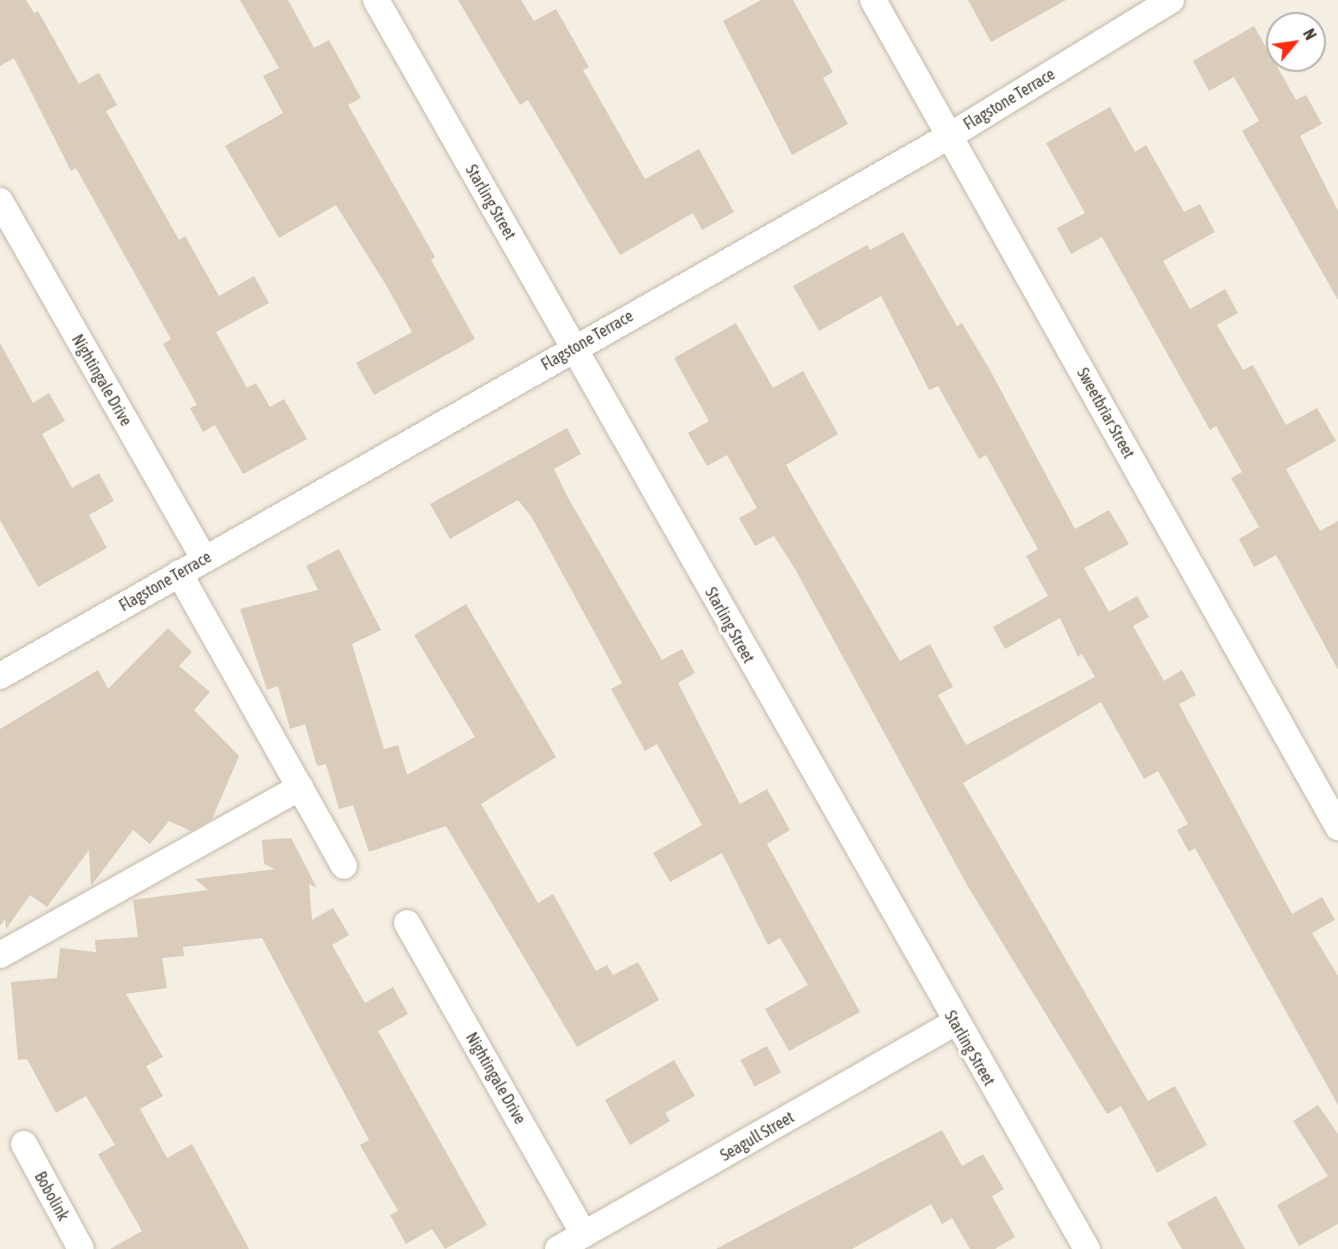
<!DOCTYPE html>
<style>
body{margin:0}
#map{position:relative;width:1338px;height:1249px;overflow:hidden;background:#f4eee3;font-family:"Asap Condensed",sans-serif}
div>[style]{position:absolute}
.building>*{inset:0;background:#d9ccba;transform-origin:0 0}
.roads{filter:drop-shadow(0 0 2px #c3b8a8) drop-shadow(0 0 2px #c3b8a8)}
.minor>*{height:26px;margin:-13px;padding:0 13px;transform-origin:13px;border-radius:13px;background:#fff}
span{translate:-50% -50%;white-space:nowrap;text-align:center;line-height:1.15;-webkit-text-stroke:6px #fff;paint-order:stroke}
.street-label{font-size:16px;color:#463e33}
.north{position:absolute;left:1266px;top:12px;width:60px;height:60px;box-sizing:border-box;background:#fff;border:2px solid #b5b2ad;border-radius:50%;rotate:61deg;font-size:16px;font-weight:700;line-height:24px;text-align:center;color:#463e33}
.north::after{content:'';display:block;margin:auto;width:21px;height:27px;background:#ff2a0f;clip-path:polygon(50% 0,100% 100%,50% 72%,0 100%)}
</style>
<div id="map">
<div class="building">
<div style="clip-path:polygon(0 0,26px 0,34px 13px,38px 11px,79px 84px,99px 73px,117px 105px,106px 111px,179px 240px,185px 236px,219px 296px,254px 276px,269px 303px,216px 332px,247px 388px,256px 383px,270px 407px,284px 399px,307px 439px,243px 474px,215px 425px,203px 432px,190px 408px,197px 405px,163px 344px,171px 339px,76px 168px,71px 171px,14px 58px,0 66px)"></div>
<div style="clip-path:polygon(240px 0,288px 0,314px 48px,329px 40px,361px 98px,348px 105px,435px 257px,431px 260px,475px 339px,374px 395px,356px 363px,412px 332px,386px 285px,336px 205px,279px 238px,225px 146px,283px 113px,263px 76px,279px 68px)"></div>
<div style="clip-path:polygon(458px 0,521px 0,534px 21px,556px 9px,589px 67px,583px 70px,645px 179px,699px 149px,734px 212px,702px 230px,693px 213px,620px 255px,528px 100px,520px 105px)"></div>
<div style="clip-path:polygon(761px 0,793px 0,833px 72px,823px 78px,848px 124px,792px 155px,723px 21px)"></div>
<div style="clip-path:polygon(968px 0,1066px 0,991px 42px)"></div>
<div style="clip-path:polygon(1254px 26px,1296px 100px,1306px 95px,1322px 124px,1300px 136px,1338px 211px,1338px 300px,1242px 131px,1259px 121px,1234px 77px,1209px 91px,1193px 61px)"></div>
<div style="clip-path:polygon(1110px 107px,1135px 152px,1146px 145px,1184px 212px,1200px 204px,1215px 232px,1163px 261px,1190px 309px,1225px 289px,1238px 313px,1217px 325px,1243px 370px,1253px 365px,1286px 425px,1317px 408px,1336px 441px,1286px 469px,1320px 531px,1338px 521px,1338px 670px,1276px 555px,1254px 567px,1239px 539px,1259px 527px,1231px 478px,1242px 472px,1216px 426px,1210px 430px,1102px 237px,1071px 254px,1057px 228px,1085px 213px,1046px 143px)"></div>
<div style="clip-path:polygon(903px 232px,957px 326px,962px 323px,991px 372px,1075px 529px,1109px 510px,1129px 544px,1084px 568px,1109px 612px,1137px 596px,1149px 617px,1133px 626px,1164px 681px,1182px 670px,1196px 695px,1179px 704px,1292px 914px,1322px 897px,1335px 920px,1312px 933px,1338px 976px,1338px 1105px,1195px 848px,1189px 852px,1177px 830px,1188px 824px,1158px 771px,1144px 779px,1101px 702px,963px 783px,1148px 1101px,1175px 1086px,1207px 1145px,1157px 1173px,1121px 1106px,1107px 1114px,967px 885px,795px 569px,774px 536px,755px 546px,739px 518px,757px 508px,727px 455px,707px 466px,688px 433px,709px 421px,674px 358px,736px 323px,773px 388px,803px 371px,838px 434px,786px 465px,900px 661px,930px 644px,953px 687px,938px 695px,966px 745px,1095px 677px,1082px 654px,1078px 657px,1060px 618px,1005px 649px,993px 627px,1048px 596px,1026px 556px,1038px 549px,986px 455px,979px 459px,938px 386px,929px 390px,881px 296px,819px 331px,793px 286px,867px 245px,870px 250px)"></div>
<div style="clip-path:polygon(0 343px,33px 403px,49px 393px,65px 421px,42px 434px,72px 488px,99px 473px,114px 501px,89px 515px,107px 548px,38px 587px,0 520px)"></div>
<div style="clip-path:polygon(567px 428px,581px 454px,554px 469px,567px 496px,662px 660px,682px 649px,695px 673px,678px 683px,740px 804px,767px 789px,790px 830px,767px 844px,860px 1012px,789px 1051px,765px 1009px,808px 985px,780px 938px,768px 945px,722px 853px,670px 882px,653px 853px,702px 825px,657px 744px,645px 751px,611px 689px,622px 683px,531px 516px,518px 500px,450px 539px,430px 504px)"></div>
<div style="clip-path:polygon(339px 549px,381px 630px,352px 644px,384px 749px,398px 745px,407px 775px,475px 737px,414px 635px,466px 604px,556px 757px,481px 804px,538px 903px,553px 894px,596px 971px,607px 965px,613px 975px,638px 962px,659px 1000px,577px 1047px,446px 826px,369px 852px,353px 805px,339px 809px,326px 764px,317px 766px,305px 724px,290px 729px,278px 686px,267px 690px,240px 609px,318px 590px,306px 566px)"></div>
<div style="clip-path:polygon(168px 628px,192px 652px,179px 666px,210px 692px,194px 710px,239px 756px,212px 819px,191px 831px,169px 821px,150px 844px,133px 830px,91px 886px,89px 850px,47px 907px,30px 895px,6px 929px,5px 919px,0 926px,0 729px,98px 670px,108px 689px)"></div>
<div style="clip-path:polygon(291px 838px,317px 888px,309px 884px,312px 920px,333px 908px,349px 935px,332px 945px,365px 1003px,393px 987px,408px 1014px,378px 1031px,487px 1225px,445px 1249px,432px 1229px,406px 1244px,390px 1215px,398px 1211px,360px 1145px,369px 1140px,262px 938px,183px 947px,184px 956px,162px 958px,167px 988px,126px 994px,163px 1057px,146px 1066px,163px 1096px,140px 1109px,167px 1158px,192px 1144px,249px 1249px,110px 1249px,142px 1231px,98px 1154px,115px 1145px,86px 1096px,56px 1113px,27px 1059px,18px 1060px,11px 982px,57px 978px,60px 948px,96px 952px,95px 940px,138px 937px,133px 900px,208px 890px,195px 879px,275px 869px,264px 864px,262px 840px)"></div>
<div style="left:767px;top:1046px;width:30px;height:30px;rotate:62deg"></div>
<div style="clip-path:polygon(674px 1060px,695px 1096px,665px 1113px,670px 1121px,630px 1145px,605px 1100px)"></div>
<div style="clip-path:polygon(1318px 1105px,1338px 1134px,1338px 1224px,1299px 1246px,1277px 1205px,1328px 1176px,1293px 1121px)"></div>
<div style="clip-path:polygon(942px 1130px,962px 1166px,983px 1154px,1004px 1189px,992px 1196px,1015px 1237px,995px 1249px,970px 1249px,952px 1218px,942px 1224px,931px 1204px,852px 1249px,716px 1249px)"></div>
<div style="clip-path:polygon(1216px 1196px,1245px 1249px,1182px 1249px,1167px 1223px)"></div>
</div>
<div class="roads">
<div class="minor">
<div style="left:376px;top:0;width:1437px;rotate:60.35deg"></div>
<div style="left:873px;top:0;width:949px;rotate:60.65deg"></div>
<div style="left:0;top:201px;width:412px;rotate:60.3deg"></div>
<div style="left:179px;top:573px;width:336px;rotate:60.6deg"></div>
<div style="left:0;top:676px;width:1094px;rotate:-29.63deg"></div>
<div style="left:951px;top:135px;width:258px;rotate:-31.5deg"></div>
<div style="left:407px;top:923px;width:358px;rotate:60.4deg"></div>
<div style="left:0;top:955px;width:344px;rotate:-29.2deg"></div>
<div style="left:24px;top:1144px;width:119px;rotate:61.5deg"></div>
<div style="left:558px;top:1249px;width:457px;rotate:-29.7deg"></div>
</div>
</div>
<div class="street-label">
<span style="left:1009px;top:99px;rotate:-31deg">Flagstone Terrace</span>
<span style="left:491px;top:202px;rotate:60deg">Starling Street</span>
<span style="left:587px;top:340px;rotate:-30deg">Flagstone Terrace</span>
<span style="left:102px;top:380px;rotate:60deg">Nightingale Drive</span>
<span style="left:1106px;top:413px;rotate:61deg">Sweetbriar Street</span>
<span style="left:165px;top:581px;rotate:-30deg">Flagstone Terrace</span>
<span style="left:730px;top:625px;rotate:61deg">Starling Street</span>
<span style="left:970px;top:1048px;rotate:60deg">Starling Street</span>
<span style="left:496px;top:1078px;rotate:60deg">Nightingale Drive</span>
<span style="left:757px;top:1136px;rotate:-30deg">Seagull Street</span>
<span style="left:52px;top:1196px;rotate:61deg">Bobolink</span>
</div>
<div class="north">N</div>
</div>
